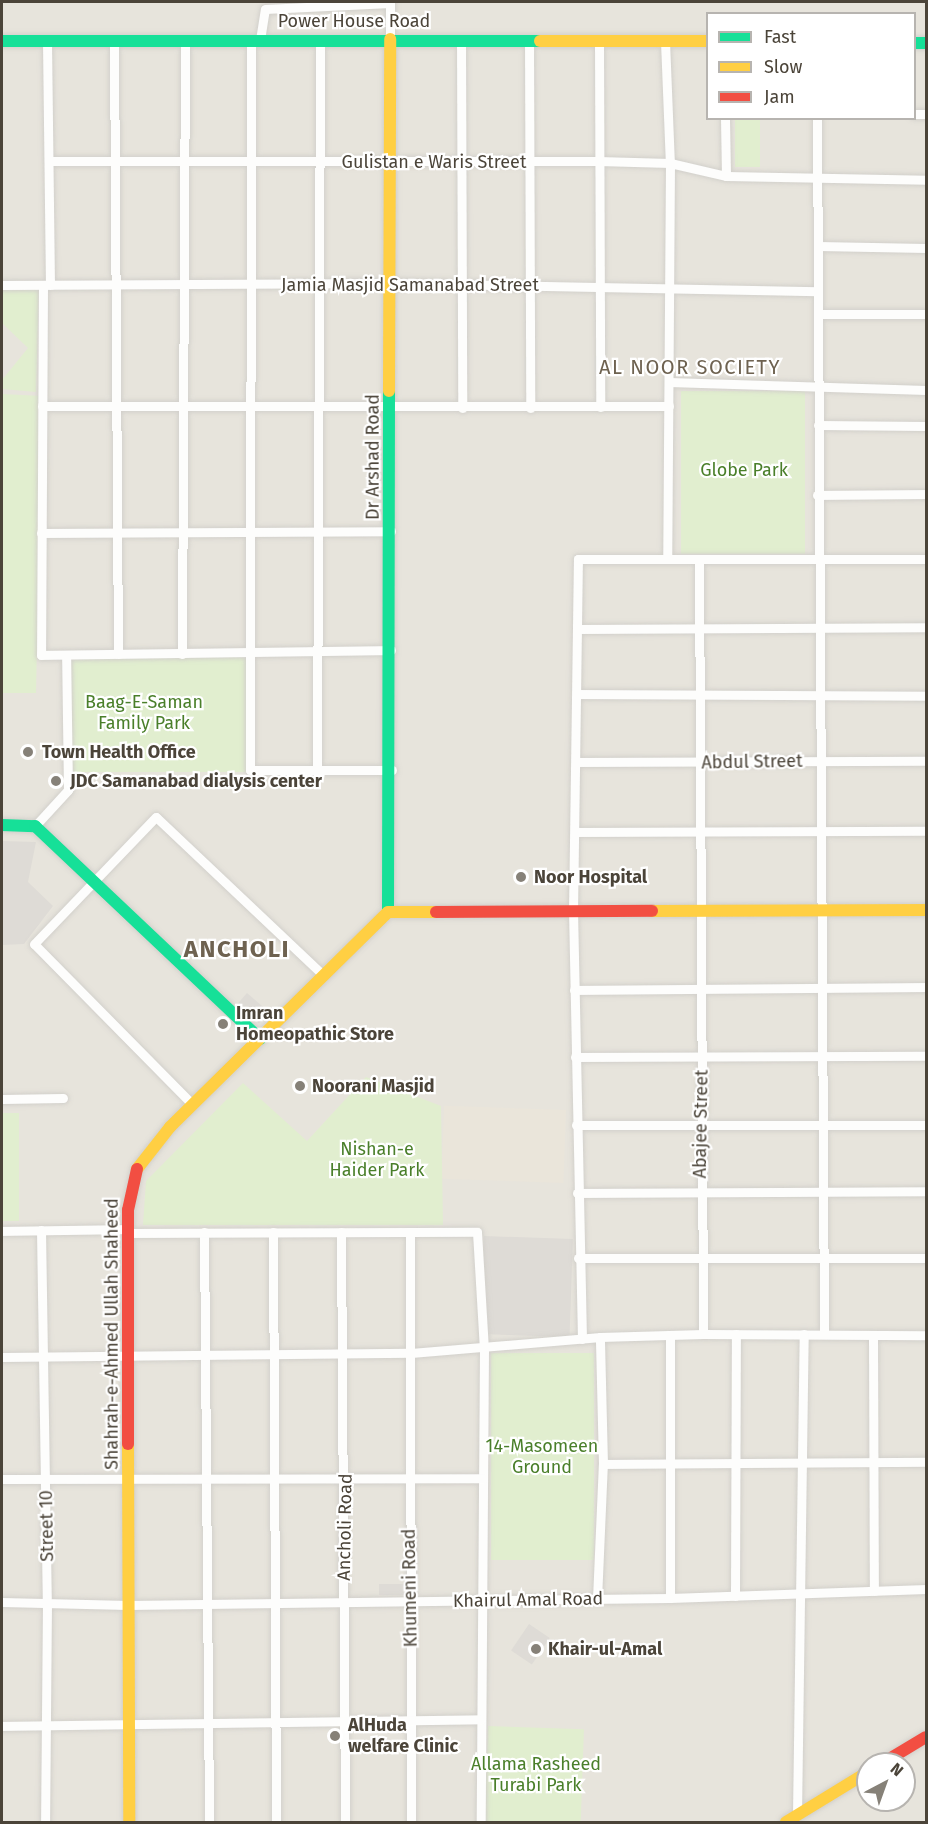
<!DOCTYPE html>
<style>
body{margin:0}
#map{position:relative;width:928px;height:1824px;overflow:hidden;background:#f4f2ee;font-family:"Fira Sans",sans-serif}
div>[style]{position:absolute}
.residential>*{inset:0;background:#e7e4dc}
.education>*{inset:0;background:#eae5da;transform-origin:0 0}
.green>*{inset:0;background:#e1eecf;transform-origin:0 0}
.building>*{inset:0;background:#dedbd6;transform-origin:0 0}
.roads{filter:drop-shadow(0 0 2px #d2d0cb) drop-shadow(0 0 2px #d2d0cb)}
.street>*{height:9px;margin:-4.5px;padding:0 4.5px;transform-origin:4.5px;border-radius:4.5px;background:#fdfdfc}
.fast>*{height:12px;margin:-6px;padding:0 6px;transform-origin:6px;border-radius:6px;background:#16e098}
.slow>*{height:12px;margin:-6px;padding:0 6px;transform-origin:6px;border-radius:6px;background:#ffcf43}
.jam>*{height:12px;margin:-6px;padding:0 6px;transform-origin:6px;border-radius:6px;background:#f24e42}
.dots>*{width:16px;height:16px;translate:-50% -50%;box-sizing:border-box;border:3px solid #fff;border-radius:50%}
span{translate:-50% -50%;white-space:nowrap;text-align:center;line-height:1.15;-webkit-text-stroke:4.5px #fff;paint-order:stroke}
.street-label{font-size:18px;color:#4b4439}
.park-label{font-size:18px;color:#4a7f2a}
.poi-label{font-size:18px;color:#4b4439;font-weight:700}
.left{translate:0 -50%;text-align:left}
.neighbourhood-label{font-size:20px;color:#6e6250;letter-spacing:1.5px}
.district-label{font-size:24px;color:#6e6250;font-weight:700;letter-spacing:1.5px}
.frame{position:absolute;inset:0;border:3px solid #4b4439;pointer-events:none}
.legend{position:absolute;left:706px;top:12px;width:210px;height:108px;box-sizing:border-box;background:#fff;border:2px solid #b7b4b0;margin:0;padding:8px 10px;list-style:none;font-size:18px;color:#4b4439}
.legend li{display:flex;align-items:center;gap:12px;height:30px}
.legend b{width:30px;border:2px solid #b7b4b0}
.north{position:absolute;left:856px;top:1752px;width:60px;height:60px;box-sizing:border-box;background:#fff;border:2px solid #b7b4b0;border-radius:50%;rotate:41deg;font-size:16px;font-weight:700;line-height:24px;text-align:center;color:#4b4439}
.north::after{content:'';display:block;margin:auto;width:21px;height:27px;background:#868178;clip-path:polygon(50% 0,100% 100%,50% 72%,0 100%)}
</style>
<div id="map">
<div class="residential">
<div style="clip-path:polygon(evenodd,2px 2px,926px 2px,926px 1822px,2px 1822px,2px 2px,708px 14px,914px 14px,914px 118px,708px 118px,708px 14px,2px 2px,122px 1237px,124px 1682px,121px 1260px,122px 1237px,2px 2px,868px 1764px,904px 1764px,904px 1800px,868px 1800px,868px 1764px)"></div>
</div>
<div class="education">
<div style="left:566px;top:1110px;width:73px;height:122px;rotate:92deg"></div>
</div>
<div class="green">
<div style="left:735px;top:119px;width:25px;height:48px"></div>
<div style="clip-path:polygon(39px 287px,36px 392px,2px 389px,2px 380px,28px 348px,2px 323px,2px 288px)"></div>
<div style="left:681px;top:391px;width:124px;height:163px"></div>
<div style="clip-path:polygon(2px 394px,42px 396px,36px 693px,2px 693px)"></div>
<div style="left:250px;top:654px;width:118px;height:184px;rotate:90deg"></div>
<div style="clip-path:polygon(366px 1077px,441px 1106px,443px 1225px,143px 1225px,146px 1181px,243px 1083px,307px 1141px)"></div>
<div style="left:2px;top:1113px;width:17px;height:108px"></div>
<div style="left:594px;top:1353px;width:207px;height:103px;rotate:90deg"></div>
<div style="left:488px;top:1726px;width:96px;height:96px;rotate:2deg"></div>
</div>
<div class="building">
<div style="clip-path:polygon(2px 841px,36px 842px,28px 882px,53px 906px,24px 944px,2px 945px)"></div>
<div style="left:247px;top:993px;width:29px;height:15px;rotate:41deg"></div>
<div style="left:484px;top:1236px;width:89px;height:98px;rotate:2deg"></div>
<div style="left:404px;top:1584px;width:11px;height:25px;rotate:90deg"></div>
<div style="left:529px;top:1624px;width:25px;height:32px;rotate:34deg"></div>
</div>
<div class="roads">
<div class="street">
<div style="left:390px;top:2px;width:37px;rotate:90deg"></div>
<div style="left:461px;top:39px;width:369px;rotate:89.8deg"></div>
<div style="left:529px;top:39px;width:369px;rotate:89.8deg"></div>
<div style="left:251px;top:40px;width:730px;rotate:90.08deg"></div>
<div style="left:250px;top:770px;width:142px"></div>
<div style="left:260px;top:40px;width:31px;rotate:-81deg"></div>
<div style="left:265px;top:9px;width:125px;rotate:-2.7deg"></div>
<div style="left:47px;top:41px;width:244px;rotate:89.3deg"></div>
<div style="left:114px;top:41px;width:613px;rotate:89.63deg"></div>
<div style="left:599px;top:41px;width:366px;rotate:89.8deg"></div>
<div style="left:665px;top:41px;width:122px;rotate:87.7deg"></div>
<div style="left:670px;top:163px;width:396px;rotate:90.4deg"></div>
<div style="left:914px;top:114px;width:12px"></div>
<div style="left:725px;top:118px;width:58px;rotate:89deg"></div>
<div style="left:817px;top:118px;width:1214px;rotate:89.67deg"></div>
<div style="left:49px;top:161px;width:549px"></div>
<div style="left:598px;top:161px;width:72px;rotate:1.6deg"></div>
<div style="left:670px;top:163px;width:57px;rotate:13.1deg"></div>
<div style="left:726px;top:176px;width:200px;rotate:1.1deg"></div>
<div style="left:818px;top:246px;width:108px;rotate:1.1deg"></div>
<div style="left:2px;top:285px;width:388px;rotate:-0.3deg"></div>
<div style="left:390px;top:283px;width:428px;rotate:1.1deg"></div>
<div style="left:43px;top:285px;width:370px;rotate:90.3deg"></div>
<div style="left:41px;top:655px;width:350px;rotate:-0.8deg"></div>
<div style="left:818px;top:314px;width:108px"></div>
<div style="left:669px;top:382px;width:257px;rotate:1.8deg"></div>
<div style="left:42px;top:406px;width:627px"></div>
<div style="left:818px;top:425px;width:108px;rotate:0.5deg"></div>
<div style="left:817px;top:495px;width:109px;rotate:-0.5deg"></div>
<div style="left:41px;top:533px;width:350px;rotate:-0.3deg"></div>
<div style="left:699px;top:559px;width:775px;rotate:89.7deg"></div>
<div style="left:580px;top:629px;width:346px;rotate:-0.3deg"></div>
<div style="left:182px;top:654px;width:614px;rotate:-89.72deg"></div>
<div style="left:579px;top:694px;width:347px;rotate:0.3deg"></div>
<div style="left:578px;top:762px;width:348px;rotate:-0.2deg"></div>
<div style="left:317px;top:770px;width:730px;rotate:-89.76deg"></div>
<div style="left:35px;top:826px;width:49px;rotate:-47.5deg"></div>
<div style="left:68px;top:790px;width:135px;rotate:-90.8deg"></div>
<div style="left:576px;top:832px;width:350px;rotate:-0.2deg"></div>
<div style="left:574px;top:990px;width:352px;rotate:-0.5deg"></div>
<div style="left:575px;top:1057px;width:351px;rotate:-0.2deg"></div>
<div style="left:2px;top:1099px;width:61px;rotate:-0.9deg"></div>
<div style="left:193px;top:1105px;width:226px;rotate:-134.6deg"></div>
<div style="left:34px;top:944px;width:176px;rotate:-46.2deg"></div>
<div style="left:156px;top:817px;width:231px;rotate:43.4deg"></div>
<div style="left:576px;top:1125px;width:350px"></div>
<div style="left:577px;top:1193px;width:349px;rotate:-0.3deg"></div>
<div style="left:41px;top:1230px;width:372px;rotate:89.1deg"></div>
<div style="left:47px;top:1602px;width:220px;rotate:90.5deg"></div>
<div style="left:2px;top:1231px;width:126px;rotate:-0.9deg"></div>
<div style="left:204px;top:1232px;width:590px;rotate:89.51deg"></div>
<div style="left:273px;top:1232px;width:590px;rotate:89.71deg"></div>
<div style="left:341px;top:1232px;width:590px;rotate:89.61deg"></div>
<div style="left:410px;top:1232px;width:590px;rotate:89.9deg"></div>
<div style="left:127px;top:1233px;width:350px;rotate:-0.2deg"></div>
<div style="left:477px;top:1232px;width:117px;rotate:86.6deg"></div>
<div style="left:484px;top:1349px;width:473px;rotate:90.4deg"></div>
<div style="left:578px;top:1258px;width:348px"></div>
<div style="left:873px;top:1335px;width:256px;rotate:89.8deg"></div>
<div style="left:582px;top:1339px;width:426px;rotate:-91.2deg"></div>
<div style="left:573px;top:913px;width:354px;rotate:-89.2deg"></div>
<div style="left:578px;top:559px;width:348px"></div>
<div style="left:2px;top:1357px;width:409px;rotate:-0.6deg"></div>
<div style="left:411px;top:1353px;width:190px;rotate:-4.8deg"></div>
<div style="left:600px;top:1337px;width:103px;rotate:-1.7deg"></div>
<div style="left:703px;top:1334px;width:223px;rotate:0.3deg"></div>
<div style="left:603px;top:1464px;width:323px;rotate:-0.4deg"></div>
<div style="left:2px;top:1479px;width:481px;rotate:-0.1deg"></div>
<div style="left:735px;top:1596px;width:262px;rotate:-89.8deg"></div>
<div style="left:670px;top:1598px;width:263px;rotate:-90deg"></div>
<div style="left:597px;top:1599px;width:135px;rotate:-87.5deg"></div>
<div style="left:603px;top:1464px;width:127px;rotate:-91.4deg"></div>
<div style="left:2px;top:1602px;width:126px;rotate:1.4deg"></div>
<div style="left:128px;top:1605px;width:542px;rotate:-0.74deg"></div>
<div style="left:670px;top:1598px;width:256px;rotate:-2deg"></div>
<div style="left:2px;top:1726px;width:479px;rotate:-0.8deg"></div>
<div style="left:797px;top:1815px;width:481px;rotate:-89.2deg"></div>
</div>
<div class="fast">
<div style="left:2px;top:41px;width:538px"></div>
<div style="left:914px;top:43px;width:12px"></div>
<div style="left:2px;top:825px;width:33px;rotate:2deg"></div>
<div style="left:35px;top:826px;width:310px;rotate:43.4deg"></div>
<div style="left:388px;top:912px;width:521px;rotate:-89.89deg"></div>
</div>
<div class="slow">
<div style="left:540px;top:41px;width:168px"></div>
<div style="left:389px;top:391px;width:352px;rotate:-89.8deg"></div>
<div style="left:652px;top:911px;width:274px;rotate:-0.2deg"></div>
<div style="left:137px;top:1169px;width:53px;rotate:-51.8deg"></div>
<div style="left:170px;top:1127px;width:306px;rotate:-44.6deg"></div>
<div style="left:388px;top:912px;width:48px"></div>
<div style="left:128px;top:1444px;width:378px;rotate:89.8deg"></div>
<div style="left:786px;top:1822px;width:96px;rotate:-31.4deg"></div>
</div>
<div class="jam">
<div style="left:436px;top:912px;width:216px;rotate:-0.3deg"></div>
<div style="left:128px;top:1444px;width:234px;rotate:-90deg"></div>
<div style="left:128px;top:1210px;width:42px;rotate:-77.6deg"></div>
<div style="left:881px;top:1764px;width:52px;rotate:-31deg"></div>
</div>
</div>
<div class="dots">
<div style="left:28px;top:752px;background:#868178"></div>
<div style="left:56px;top:781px;background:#868178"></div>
<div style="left:521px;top:877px;background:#868178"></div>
<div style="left:223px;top:1024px;background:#868178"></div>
<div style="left:300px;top:1086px;background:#868178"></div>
<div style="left:536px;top:1649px;background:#868178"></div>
<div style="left:335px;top:1736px;background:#868178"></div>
</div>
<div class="street-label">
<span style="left:354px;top:21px">Power House Road</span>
<span style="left:434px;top:162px">Gulistan e Waris Street</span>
<span style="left:410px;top:285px">Jamia Masjid Samanabad Street</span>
<span style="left:373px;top:457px;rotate:-90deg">Dr Arshad Road</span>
<span style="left:752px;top:762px;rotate:-1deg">Abdul Street</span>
<span style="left:701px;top:1124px;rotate:-89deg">Abajee Street</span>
<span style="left:112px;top:1334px;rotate:-90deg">Shahrah-e-Ahmed Ullah Shaheed</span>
<span style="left:47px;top:1526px;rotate:-91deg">Street 10</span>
<span style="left:345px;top:1527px;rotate:-89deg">Ancholi Road</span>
<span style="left:410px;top:1588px;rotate:-91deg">Khumeni Road</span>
<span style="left:528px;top:1600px;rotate:-1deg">Khairul Amal Road</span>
</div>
<div class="park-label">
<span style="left:744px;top:470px">Globe Park</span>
<span style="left:144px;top:713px">Baag-E-Saman<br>Family Park</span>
<span style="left:377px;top:1160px">Nishan-e<br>Haider Park</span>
<span style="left:542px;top:1457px">14-Masomeen<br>Ground</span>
<span style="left:536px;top:1775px">Allama Rasheed<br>Turabi Park</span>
</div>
<div class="poi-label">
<span class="left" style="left:42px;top:752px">Town Health Office</span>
<span class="left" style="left:70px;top:781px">JDC Samanabad dialysis center</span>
<span class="left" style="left:534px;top:877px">Noor Hospital</span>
<span class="left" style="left:236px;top:1024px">Imran<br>Homeopathic Store</span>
<span class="left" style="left:312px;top:1086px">Noorani Masjid</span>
<span class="left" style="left:548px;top:1649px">Khair-ul-Amal</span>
<span class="left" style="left:348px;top:1736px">AlHuda<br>welfare Clinic</span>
</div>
<div class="neighbourhood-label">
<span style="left:690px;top:367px">AL NOOR SOCIETY</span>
</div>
<div class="district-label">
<span style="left:237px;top:950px">ANCHOLI</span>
</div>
<div class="frame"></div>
<ul class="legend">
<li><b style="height:8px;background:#16e098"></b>Fast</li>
<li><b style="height:8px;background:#ffcf43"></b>Slow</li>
<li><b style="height:8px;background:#f24e42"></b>Jam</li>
</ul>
<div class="north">N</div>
</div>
